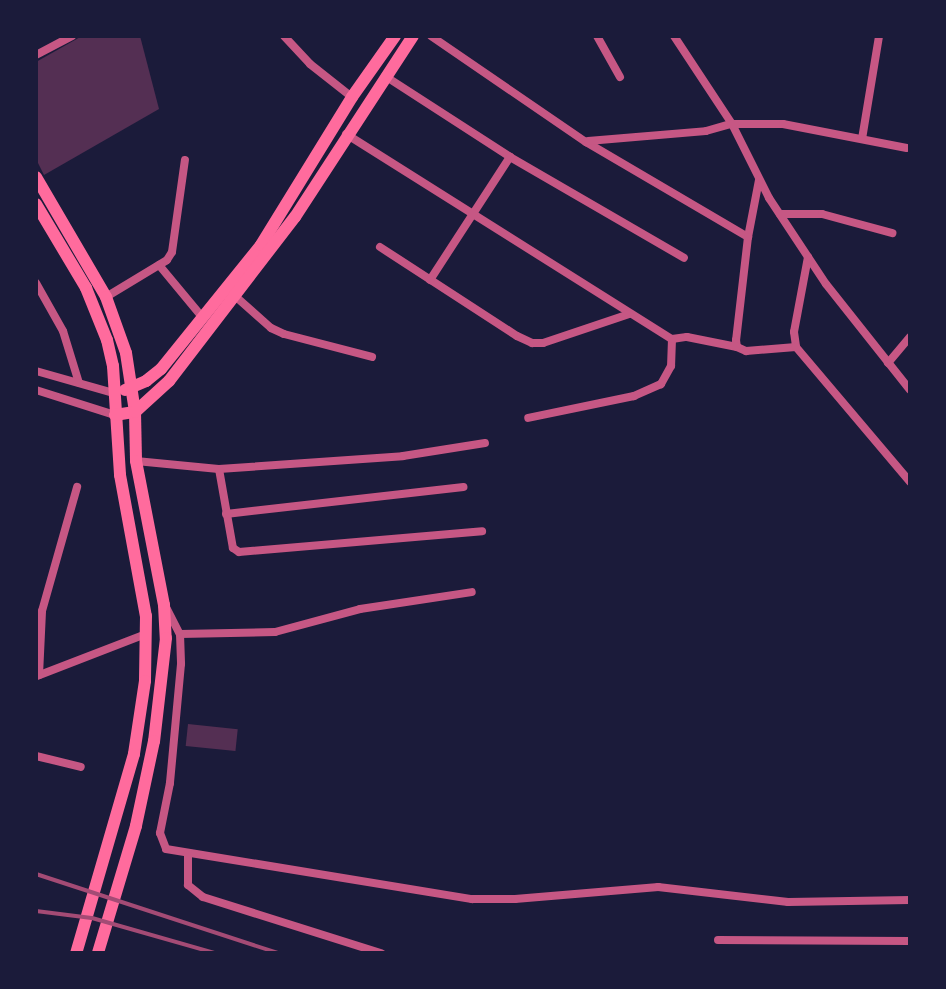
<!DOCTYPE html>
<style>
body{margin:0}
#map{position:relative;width:946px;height:989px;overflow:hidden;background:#1b1b3a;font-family:"Roboto Condensed",sans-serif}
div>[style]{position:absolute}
.building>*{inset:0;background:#542f53;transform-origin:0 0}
.minor>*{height:8px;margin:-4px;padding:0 4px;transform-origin:4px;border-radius:4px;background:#c65784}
.primary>*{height:12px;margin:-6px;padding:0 6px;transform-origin:6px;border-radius:6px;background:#ff6b9d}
.rail>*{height:4px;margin:-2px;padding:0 2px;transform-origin:2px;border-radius:2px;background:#a44b75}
span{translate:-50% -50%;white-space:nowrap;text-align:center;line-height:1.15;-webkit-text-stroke:8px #1b1b3a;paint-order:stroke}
.frame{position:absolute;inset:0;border:38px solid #1b1b3a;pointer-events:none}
</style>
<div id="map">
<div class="building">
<div style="clip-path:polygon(82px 36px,140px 36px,159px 109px,44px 175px,36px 159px,36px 62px)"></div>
<div style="left:188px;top:724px;width:50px;height:22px;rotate:6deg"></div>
</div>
<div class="minor">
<div style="left:284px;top:36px;width:38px;rotate:47deg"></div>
<div style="left:310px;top:64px;width:53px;rotate:38.2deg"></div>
<div style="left:431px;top:36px;width:188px;rotate:34.4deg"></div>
<div style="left:586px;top:142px;width:188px;rotate:30.4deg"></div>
<div style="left:597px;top:36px;width:47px;rotate:60.7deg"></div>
<div style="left:674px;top:36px;width:105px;rotate:56.6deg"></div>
<div style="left:732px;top:124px;width:83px;rotate:63.4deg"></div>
<div style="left:769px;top:198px;width:103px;rotate:56.5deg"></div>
<div style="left:826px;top:284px;width:135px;rotate:51.6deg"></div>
<div style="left:36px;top:55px;width:41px;rotate:-27.8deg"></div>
<div style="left:385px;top:76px;width:149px;rotate:32.9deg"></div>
<div style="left:510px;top:157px;width:201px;rotate:30.1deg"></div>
<div style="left:346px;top:134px;width:385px;rotate:32.2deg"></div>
<div style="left:672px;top:339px;width:27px;rotate:92deg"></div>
<div style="left:671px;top:366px;width:21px;rotate:119deg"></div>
<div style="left:661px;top:384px;width:30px;rotate:156deg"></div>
<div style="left:634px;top:396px;width:108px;rotate:168.3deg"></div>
<div style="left:862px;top:139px;width:104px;rotate:-80.6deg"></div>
<div style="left:588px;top:141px;width:118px;rotate:-4.8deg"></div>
<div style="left:706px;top:131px;width:26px;rotate:-16deg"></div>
<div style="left:731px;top:124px;width:52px"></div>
<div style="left:783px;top:124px;width:126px;rotate:11deg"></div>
<div style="left:759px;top:180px;width:58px;rotate:100.9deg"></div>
<div style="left:748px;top:237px;width:104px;rotate:96.6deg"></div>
<div style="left:736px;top:340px;width:7px;rotate:82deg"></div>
<div style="left:737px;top:347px;width:10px;rotate:24deg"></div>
<div style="left:746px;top:351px;width:50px;rotate:-4.6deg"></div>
<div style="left:780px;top:214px;width:42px"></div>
<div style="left:822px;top:214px;width:73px;rotate:15.2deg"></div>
<div style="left:380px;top:247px;width:163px;rotate:33deg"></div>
<div style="left:517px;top:336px;width:17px;rotate:25deg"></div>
<div style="left:532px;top:343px;width:11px"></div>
<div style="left:543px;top:343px;width:91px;rotate:-18.6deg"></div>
<div style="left:808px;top:257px;width:76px;rotate:100.6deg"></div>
<div style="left:794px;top:332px;width:15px;rotate:82deg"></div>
<div style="left:796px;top:347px;width:177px;rotate:49.8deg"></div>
<div style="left:159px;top:265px;width:69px;rotate:50.3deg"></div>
<div style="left:430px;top:280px;width:147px;rotate:-57deg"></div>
<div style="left:36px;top:283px;width:55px;rotate:60.6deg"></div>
<div style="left:63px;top:331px;width:54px;rotate:72.9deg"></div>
<div style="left:235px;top:296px;width:48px;rotate:41.6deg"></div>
<div style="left:271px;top:328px;width:14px;rotate:25deg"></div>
<div style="left:284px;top:334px;width:91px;rotate:14.6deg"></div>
<div style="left:106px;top:297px;width:71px;rotate:-31.2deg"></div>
<div style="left:167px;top:260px;width:9px;rotate:-58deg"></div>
<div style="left:172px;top:252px;width:93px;rotate:-82deg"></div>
<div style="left:672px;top:339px;width:15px;rotate:-8deg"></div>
<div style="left:687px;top:337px;width:51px;rotate:11.3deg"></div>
<div style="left:888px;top:363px;width:34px;rotate:-50deg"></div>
<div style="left:36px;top:371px;width:81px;rotate:15.8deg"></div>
<div style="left:36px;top:390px;width:83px;rotate:17.6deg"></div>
<div style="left:136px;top:461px;width:83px;rotate:5.5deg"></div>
<div style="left:219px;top:469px;width:184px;rotate:-4deg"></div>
<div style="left:403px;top:456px;width:83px;rotate:-9deg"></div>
<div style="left:219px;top:469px;width:80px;rotate:80deg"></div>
<div style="left:233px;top:548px;width:7px;rotate:34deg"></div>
<div style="left:239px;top:552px;width:244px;rotate:-4.9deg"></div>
<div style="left:226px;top:514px;width:239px;rotate:-6.5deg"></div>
<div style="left:167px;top:609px;width:28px;rotate:63deg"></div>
<div style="left:180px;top:634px;width:30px;rotate:88deg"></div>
<div style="left:181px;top:664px;width:120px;rotate:95.3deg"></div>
<div style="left:170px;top:783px;width:51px;rotate:101.3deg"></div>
<div style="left:160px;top:833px;width:17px;rotate:69deg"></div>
<div style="left:166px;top:849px;width:310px;rotate:9.3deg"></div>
<div style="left:472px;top:899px;width:43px"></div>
<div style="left:515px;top:899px;width:144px;rotate:-4.8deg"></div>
<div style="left:658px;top:887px;width:131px;rotate:6.6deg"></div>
<div style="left:788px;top:902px;width:122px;rotate:-0.9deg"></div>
<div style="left:180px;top:634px;width:95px;rotate:-1.2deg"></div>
<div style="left:275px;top:632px;width:88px;rotate:-15.1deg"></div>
<div style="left:360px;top:609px;width:113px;rotate:-8.6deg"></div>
<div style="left:39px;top:675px;width:64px;rotate:-87.3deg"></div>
<div style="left:42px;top:611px;width:129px;rotate:-74.2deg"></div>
<div style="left:37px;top:676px;width:117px;rotate:-21.1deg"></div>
<div style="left:36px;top:756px;width:46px;rotate:13.7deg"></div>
<div style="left:188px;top:853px;width:32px;rotate:90deg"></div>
<div style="left:188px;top:885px;width:19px;rotate:39deg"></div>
<div style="left:203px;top:897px;width:187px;rotate:17.5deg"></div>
<div style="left:718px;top:940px;width:192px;rotate:0.3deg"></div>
</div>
<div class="primary">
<div style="left:36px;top:177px;width:139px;rotate:59.7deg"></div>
<div style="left:106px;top:297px;width:59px;rotate:70.3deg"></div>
<div style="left:126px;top:353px;width:60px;rotate:81.3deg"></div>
<div style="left:135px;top:412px;width:49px;rotate:88.8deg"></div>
<div style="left:136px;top:461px;width:147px;rotate:79deg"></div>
<div style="left:164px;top:605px;width:33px;rotate:87deg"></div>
<div style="left:166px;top:638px;width:104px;rotate:96.6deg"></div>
<div style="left:154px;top:741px;width:87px;rotate:102deg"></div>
<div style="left:136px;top:826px;width:133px;rotate:106.7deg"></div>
<div style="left:36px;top:204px;width:98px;rotate:59.2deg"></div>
<div style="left:86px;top:288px;width:56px;rotate:68deg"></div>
<div style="left:107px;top:340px;width:27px;rotate:77deg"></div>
<div style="left:113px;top:366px;width:109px;rotate:86.3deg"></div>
<div style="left:120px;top:475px;width:143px;rotate:79.6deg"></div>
<div style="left:146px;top:616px;width:65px;rotate:90.9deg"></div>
<div style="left:145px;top:681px;width:74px;rotate:98.6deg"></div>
<div style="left:134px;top:754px;width:207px;rotate:106.2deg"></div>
<div style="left:125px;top:390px;width:23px;rotate:-23deg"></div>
<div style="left:146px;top:381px;width:19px;rotate:-39deg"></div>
<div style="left:161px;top:369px;width:159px;rotate:-51.1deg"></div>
<div style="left:261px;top:245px;width:174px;rotate:-58.4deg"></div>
<div style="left:352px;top:97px;width:75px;rotate:-54.8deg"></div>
<div style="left:115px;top:415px;width:20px;rotate:-9deg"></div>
<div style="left:135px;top:412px;width:46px;rotate:-42.4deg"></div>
<div style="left:169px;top:381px;width:207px;rotate:-52.5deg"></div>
<div style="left:295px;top:217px;width:216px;rotate:-56.9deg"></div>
</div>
<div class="rail">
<div style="left:36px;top:874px;width:255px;rotate:18.1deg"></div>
<div style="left:36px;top:911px;width:56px;rotate:7.1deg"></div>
<div style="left:92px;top:918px;width:128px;rotate:15.9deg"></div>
</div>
<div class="frame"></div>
</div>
